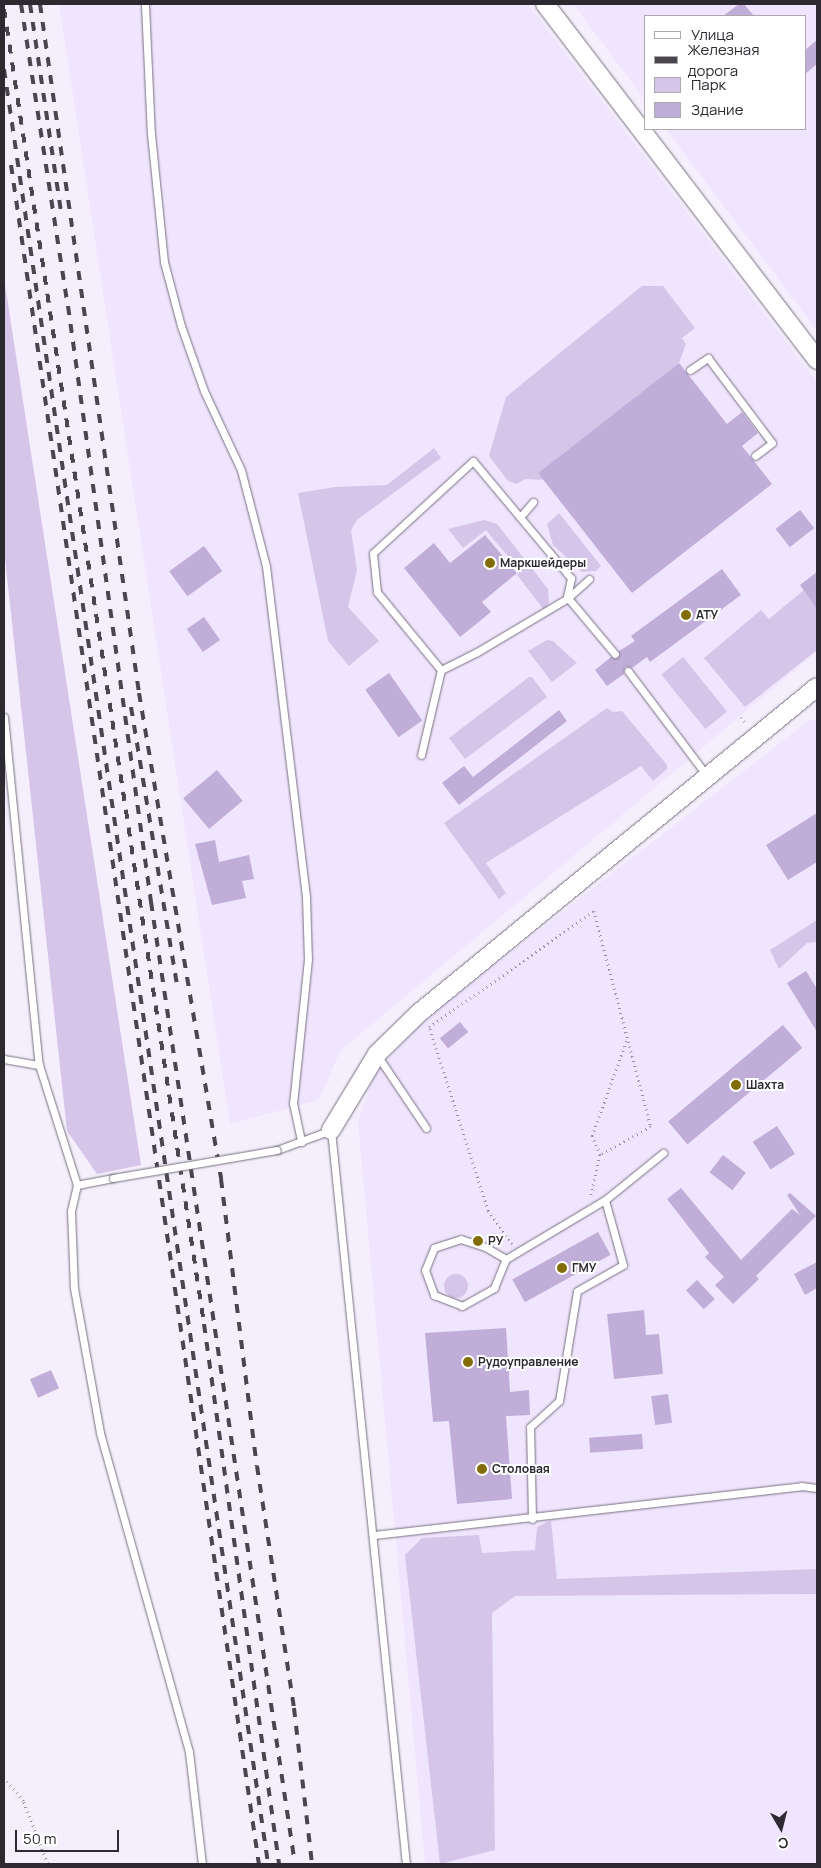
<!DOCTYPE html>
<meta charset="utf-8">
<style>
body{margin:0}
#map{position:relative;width:821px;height:1868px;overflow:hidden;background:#f5effd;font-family:Manrope,sans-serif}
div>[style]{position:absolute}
.built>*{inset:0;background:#f0e5fe}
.green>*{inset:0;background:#d5c5e9;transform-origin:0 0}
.round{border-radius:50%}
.building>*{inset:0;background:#c0add8;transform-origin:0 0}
.path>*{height:2.5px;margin-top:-1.25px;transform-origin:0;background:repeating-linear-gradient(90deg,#98949e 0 1px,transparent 0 5px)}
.roads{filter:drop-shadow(0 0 1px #76707f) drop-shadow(0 0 1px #76707f)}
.service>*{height:7px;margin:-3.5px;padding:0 3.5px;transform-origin:3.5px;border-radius:3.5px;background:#fff}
.tertiary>*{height:18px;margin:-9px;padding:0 9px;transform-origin:9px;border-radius:9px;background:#fff}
.rail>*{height:4px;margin-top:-2px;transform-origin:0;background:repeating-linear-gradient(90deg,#49464e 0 9px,transparent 0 18px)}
.bridges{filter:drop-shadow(0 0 1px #76707f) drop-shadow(0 0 1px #76707f)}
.service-bridge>*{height:7px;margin:-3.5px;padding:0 3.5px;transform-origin:3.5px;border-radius:3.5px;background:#fff}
.dots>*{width:14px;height:14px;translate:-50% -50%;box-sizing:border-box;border:2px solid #fff;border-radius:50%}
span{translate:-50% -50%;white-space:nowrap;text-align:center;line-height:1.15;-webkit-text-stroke:4px #fff;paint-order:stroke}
.poi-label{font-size:12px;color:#2c2930;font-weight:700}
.left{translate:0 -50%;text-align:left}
.frame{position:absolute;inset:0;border:5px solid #2c2930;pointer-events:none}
.legend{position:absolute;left:644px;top:15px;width:162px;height:115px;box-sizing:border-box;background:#fff;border:1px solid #aba9ac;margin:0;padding:6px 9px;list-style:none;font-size:15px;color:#2c2930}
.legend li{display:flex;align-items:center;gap:10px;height:25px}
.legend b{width:25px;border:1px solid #aba9ac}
.north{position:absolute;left:756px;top:1803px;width:50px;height:50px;-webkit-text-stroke:4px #fff;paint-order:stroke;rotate:172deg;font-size:14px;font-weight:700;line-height:20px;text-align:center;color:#2c2930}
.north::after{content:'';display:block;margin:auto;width:18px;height:22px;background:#2c2930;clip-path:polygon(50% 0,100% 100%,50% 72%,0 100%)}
.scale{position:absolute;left:15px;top:1830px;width:104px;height:22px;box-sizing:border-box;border:2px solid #2c2930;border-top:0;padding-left:6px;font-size:15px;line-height:18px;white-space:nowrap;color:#2c2930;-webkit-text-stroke:4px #fff;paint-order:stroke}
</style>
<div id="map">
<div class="built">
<div style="clip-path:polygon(59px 4px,528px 4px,817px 382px,817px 652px,340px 1051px,319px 1100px,230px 1124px)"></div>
<div style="clip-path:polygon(573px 4px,817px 4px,817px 330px,666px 129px,805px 129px,805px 16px,645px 16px,645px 100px)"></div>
<div style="clip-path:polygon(811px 719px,817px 722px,817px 1864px,425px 1864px,358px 1122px,373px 1076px,423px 1020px)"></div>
</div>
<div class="green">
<div style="clip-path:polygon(4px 278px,141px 1165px,97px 1174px,67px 1131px,4px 549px)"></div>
<div style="clip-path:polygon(642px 286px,663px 286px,695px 328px,682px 338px,686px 344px,679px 363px,538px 473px,544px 480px,526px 479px,516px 484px,508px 481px,489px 456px,506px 397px)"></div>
<div style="clip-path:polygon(434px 448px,441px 458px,357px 520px,351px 530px,357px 570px,348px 607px,379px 641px,349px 666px,328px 641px,298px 493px,335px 487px,387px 485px)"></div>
<div style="clip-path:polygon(559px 513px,601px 566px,596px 571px,582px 572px,553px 545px,547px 524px)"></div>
<div style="clip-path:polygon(484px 520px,497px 524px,548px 589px,549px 603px,544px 610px,517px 575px,520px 571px,486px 530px,463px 548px,448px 529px)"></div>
<div style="clip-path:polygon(804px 590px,814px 604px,817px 602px,817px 650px,745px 707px,704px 658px,761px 610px,769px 619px)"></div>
<div style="clip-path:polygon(547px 640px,553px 641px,577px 663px,552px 682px,528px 651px)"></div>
<div style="left:683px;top:657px;width:70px;height:28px;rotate:51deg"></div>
<div style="clip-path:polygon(529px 677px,532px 677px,547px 697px,465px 759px,449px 738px)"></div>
<div style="clip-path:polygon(607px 708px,613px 712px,622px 711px,667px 765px,667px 769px,653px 781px,641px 766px,486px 863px,506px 893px,499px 899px,444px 823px)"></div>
<div style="clip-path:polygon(817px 920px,817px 942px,807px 943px,779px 969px,770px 950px)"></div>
<div class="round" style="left:444px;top:1274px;width:24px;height:24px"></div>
<div style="clip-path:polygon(551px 1520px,557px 1579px,817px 1569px,817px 1594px,515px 1596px,492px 1613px,495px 1850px,440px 1864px,405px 1555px,422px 1538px,479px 1535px,482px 1553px,535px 1550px,537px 1527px)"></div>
</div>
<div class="building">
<div style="clip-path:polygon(739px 4px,744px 4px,754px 16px,723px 16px)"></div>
<div style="clip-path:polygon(817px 40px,817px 64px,805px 74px,805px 50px)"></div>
<div style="clip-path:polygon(679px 363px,727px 424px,742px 412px,758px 433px,742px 446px,772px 484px,632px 593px,538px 473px)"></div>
<div style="left:800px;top:510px;width:23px;height:31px;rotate:52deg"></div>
<div style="clip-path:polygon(485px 535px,517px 573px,482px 602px,491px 612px,460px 637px,404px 568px,434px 543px,450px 563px)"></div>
<div style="left:204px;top:546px;width:31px;height:43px;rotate:54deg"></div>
<div style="clip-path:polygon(722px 569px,741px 595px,650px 662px,647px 657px,632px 668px,625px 667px,624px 674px,607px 686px,595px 670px,611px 657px,618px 658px,619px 651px,635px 641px,631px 636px)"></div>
<div style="clip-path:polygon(817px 572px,817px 609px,800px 585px)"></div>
<div style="left:204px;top:617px;width:28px;height:21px;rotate:55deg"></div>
<div style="left:389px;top:673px;width:58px;height:29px;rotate:55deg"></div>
<div style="clip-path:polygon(559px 710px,567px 721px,459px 805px,442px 783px,464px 766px,473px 777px)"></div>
<div style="left:217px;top:770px;width:40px;height:44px;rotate:50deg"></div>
<div style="clip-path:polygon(817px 813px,817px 862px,788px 880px,766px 845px)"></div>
<div style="clip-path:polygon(215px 840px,219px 862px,249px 855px,254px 879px,242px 881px,246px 898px,212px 905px,195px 844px)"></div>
<div style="clip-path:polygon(806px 971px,817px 989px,817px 1032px,787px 983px)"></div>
<div style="left:460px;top:1022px;width:13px;height:26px;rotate:51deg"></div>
<div style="left:783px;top:1025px;width:30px;height:150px;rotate:50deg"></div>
<div style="left:777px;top:1126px;width:33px;height:29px;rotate:57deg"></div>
<div style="left:723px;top:1155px;width:29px;height:22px;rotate:38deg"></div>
<div style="clip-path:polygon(681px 1188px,741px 1260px,792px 1209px,800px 1215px,787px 1195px,790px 1193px,816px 1216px,756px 1276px,759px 1279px,733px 1304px,715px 1285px,724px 1277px,705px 1257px,709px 1253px,667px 1199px)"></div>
<div style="left:598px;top:1232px;width:26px;height:98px;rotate:61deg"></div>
<div style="clip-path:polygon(817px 1262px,817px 1288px,805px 1295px,794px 1274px)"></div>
<div style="left:697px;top:1280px;width:26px;height:15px;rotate:47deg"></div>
<div style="clip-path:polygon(644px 1310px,646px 1335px,659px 1334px,663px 1374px,614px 1379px,607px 1314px)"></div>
<div style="clip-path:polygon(506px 1328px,510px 1392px,529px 1390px,530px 1415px,506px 1416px,512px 1499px,457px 1504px,449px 1421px,433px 1422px,425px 1333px)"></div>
<div style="left:51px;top:1370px;width:20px;height:23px;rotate:66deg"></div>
<div style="left:668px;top:1394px;width:29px;height:17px;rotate:82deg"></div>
<div style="left:642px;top:1434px;width:15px;height:53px;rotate:86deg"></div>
</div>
<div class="path">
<div style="left:741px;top:717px;width:9px;rotate:49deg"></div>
<div style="left:600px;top:1155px;width:21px;rotate:-113deg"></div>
<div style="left:592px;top:1136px;width:103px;rotate:-70.2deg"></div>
<div style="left:512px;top:1244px;width:41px;rotate:-126deg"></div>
<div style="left:488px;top:1211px;width:193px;rotate:-107.8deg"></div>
<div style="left:429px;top:1027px;width:202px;rotate:-35.1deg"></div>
<div style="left:594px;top:911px;width:223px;rotate:75.2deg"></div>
<div style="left:651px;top:1127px;width:58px;rotate:151.2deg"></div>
<div style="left:600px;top:1155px;width:42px;rotate:102.4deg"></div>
<div style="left:4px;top:1777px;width:32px;rotate:51deg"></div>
<div style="left:24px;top:1802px;width:66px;rotate:68.8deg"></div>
</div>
<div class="roads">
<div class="service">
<div style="left:145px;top:4px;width:130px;rotate:87.4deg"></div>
<div style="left:151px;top:134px;width:129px;rotate:84.2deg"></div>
<div style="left:164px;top:262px;width:66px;rotate:75.1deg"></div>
<div style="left:181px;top:326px;width:69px;rotate:70.5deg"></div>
<div style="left:204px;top:391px;width:87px;rotate:64.9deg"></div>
<div style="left:241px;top:470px;width:99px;rotate:75.4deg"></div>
<div style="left:266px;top:566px;width:333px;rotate:83.1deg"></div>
<div style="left:306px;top:897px;width:62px;rotate:88.2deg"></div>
<div style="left:308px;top:959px;width:145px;rotate:95.9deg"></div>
<div style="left:293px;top:1103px;width:40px;rotate:78deg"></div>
<div style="left:690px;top:370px;width:22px;rotate:-34deg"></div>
<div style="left:708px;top:358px;width:106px;rotate:53deg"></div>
<div style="left:772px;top:443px;width:21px;rotate:143deg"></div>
<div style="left:520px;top:517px;width:20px;rotate:-49deg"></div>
<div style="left:589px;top:579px;width:28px;rotate:138deg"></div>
<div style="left:568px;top:598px;width:106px;rotate:149.3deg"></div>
<div style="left:477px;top:652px;width:40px;rotate:153.4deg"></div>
<div style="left:441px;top:670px;width:101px;rotate:-129.4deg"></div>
<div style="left:377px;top:592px;width:39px;rotate:-96deg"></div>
<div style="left:373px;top:553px;width:136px;rotate:-42.6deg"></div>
<div style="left:473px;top:461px;width:153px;rotate:50.1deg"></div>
<div style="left:571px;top:578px;width:19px;rotate:102deg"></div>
<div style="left:567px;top:597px;width:1px;rotate:45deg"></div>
<div style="left:568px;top:598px;width:73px;rotate:50deg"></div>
<div style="left:628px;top:671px;width:131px;rotate:53deg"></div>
<div style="left:4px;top:717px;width:350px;rotate:84.3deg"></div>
<div style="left:39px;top:1065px;width:126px;rotate:72.4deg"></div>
<div style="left:421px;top:755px;width:87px;rotate:-76.8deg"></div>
<div style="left:377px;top:1055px;width:88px;rotate:56.1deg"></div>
<div style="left:4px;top:1059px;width:36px;rotate:10deg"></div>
<div style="left:277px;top:1150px;width:58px;rotate:-20.3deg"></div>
<div style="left:331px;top:1130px;width:738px;rotate:84.17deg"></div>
<div style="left:113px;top:1178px;width:37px;rotate:169deg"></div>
<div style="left:77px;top:1185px;width:27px;rotate:103deg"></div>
<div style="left:71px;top:1211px;width:77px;rotate:87.8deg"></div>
<div style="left:74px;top:1288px;width:147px;rotate:79.8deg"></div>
<div style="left:100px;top:1433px;width:331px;rotate:74.4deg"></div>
<div style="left:189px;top:1752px;width:113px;rotate:83.4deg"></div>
<div style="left:506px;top:1259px;width:24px;rotate:-150deg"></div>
<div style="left:485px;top:1247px;width:25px;rotate:-162deg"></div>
<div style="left:461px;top:1239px;width:28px;rotate:162deg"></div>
<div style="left:434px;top:1248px;width:24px;rotate:112deg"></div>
<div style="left:425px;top:1270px;width:27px;rotate:70deg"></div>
<div style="left:434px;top:1295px;width:30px;rotate:21deg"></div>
<div style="left:462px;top:1306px;width:37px;rotate:-29deg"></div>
<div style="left:494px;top:1288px;width:31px;rotate:-68deg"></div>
<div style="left:506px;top:1259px;width:115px;rotate:-30.8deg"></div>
<div style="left:532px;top:1519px;width:92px;rotate:-91.2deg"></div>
<div style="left:530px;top:1427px;width:39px;rotate:-42deg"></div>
<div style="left:559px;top:1401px;width:111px;rotate:-80.7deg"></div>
<div style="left:577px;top:1291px;width:53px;rotate:-29.5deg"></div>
<div style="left:623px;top:1265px;width:67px;rotate:-105.5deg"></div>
<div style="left:605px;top:1200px;width:75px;rotate:-39deg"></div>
<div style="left:374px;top:1535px;width:430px;rotate:-6.5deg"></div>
<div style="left:801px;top:1486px;width:16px;rotate:7deg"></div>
</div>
<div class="tertiary">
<div style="left:545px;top:4px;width:448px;rotate:52.6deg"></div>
<div style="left:331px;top:1130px;width:89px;rotate:-58.8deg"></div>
<div style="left:377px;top:1054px;width:59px;rotate:-44.3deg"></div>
<div style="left:419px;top:1013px;width:514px;rotate:-39.32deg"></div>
</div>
</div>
<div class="rail">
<div style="left:21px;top:4px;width:306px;rotate:81.2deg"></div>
<div style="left:68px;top:306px;width:602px;rotate:82.07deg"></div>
<div style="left:151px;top:902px;width:973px;rotate:81.49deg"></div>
<div style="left:30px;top:4px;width:209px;rotate:81.5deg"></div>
<div style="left:40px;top:4px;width:696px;rotate:81.82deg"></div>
<div style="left:139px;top:693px;width:493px;rotate:80.4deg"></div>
<div style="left:221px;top:1179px;width:289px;rotate:82.9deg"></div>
<div style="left:257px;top:1466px;width:245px;rotate:81.3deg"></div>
<div style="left:294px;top:1708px;width:157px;rotate:83.4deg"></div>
<div style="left:4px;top:9px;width:1330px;rotate:81.35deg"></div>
<div style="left:204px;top:1324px;width:545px;rotate:82.09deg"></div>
<div style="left:4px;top:69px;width:1814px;rotate:81.63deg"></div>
<div style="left:11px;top:165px;width:1717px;rotate:81.7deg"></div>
<div style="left:131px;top:707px;width:283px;rotate:80.6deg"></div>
</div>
<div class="bridges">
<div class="service-bridge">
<div style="left:113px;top:1178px;width:166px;rotate:-9.7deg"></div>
</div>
</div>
<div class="dots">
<div style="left:490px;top:563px;background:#826d09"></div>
<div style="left:686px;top:615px;background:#826d09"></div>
<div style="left:736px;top:1085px;background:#826d09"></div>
<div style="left:478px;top:1241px;background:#826d09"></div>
<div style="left:562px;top:1268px;background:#826d09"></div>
<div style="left:468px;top:1362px;background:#826d09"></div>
<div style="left:482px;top:1469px;background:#826d09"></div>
</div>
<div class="poi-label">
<span class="left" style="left:500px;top:563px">Маркшейдеры</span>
<span class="left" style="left:696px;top:615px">АТУ</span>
<span class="left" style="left:746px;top:1085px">Шахта</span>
<span class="left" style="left:488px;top:1241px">РУ</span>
<span class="left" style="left:572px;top:1268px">ГМУ</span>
<span class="left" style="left:478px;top:1362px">Рудоуправление</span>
<span class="left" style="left:492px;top:1469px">Столовая</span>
</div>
<div class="frame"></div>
<ul class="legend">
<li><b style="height:6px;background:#fff"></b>Улица</li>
<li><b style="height:6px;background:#49464e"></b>Железная дорога</li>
<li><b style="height:14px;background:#d5c5e9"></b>Парк</li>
<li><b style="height:14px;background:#c0add8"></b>Здание</li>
</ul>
<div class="north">С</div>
<div class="scale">50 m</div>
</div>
